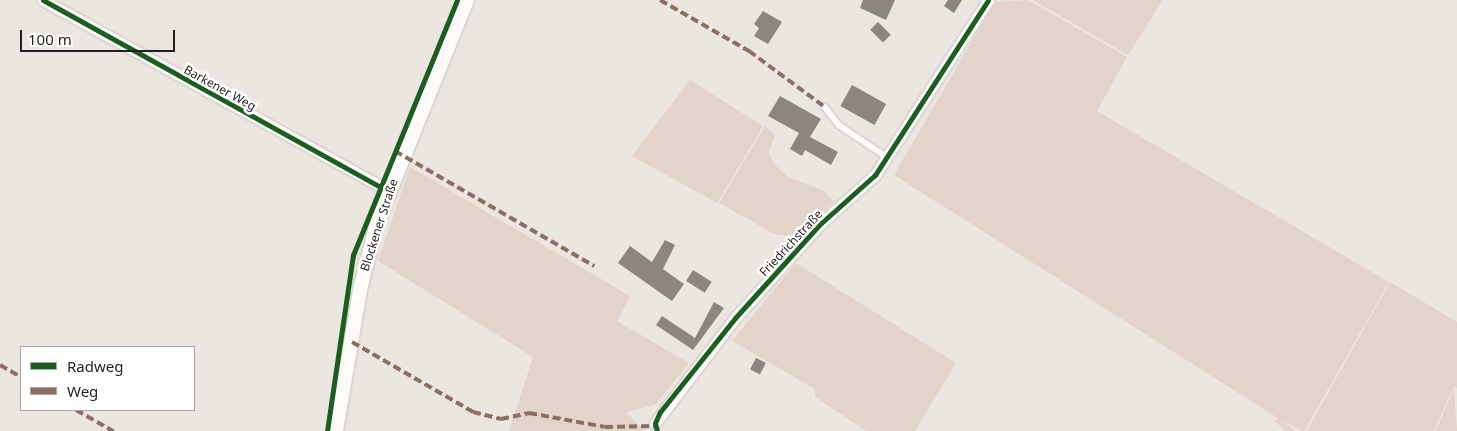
<!DOCTYPE html>
<meta charset="utf-8">
<style>
body{margin:0}
#map{position:relative;width:1457px;height:431px;overflow:hidden;background:#ece6e1;font-family:"Noto Sans",sans-serif}
div>[style]{position:absolute}
.green>*{inset:0;background:#e2d4c9}
.building>*{inset:0;background:#8d867f;transform-origin:0 0}
.roads{filter:drop-shadow(0 0 1px #c7c3bf) drop-shadow(0 0 1px #c7c3bf)}
.service>*{height:5.5px;margin:-2.75px;padding:0 2.75px;transform-origin:2.75px;border-radius:2.75px;background:#fcfbfa}
.minor>*{height:11px;margin:-5.5px;padding:0 5.5px;transform-origin:5.5px;border-radius:5.5px;background:#fcfbfa}
.tertiary>*{height:14px;margin:-7px;padding:0 7px;transform-origin:7px;border-radius:7px;background:#fcfbfa}
.quiet>*{height:4px;margin-top:-2px;transform-origin:0;background:repeating-linear-gradient(90deg,#8d6e63 0 8px,transparent 0 12px)}
.cycleway>*{height:5px;margin:-2.5px;padding:0 2.5px;transform-origin:2.5px;border-radius:2.5px;background:#1b5e20}
span{translate:-50% -50%;white-space:nowrap;text-align:center;line-height:1.15;-webkit-text-stroke:5px #fff;paint-order:stroke}
.street-label{font-size:12px;color:#231f1c}
.legend{position:absolute;left:20px;top:346px;width:175px;height:65px;box-sizing:border-box;background:#fff;border:1px solid #a7a5a4;margin:0;padding:6px 9px;list-style:none;font-size:15px;color:#231f1c}
.legend li{display:flex;align-items:center;gap:10px;height:25px}
.legend b{width:25px;border:1px solid #a7a5a4}
.scale{position:absolute;left:20px;top:30px;width:155px;height:22px;box-sizing:border-box;border:2px solid #231f1c;border-top:0;padding-left:6px;font-size:15px;line-height:18px;white-space:nowrap;color:#231f1c;-webkit-text-stroke:4px #fff;paint-order:stroke}
</style>
<div id="map">
<div class="green">
<div style="clip-path:polygon(1028px 0,1127px 57px,1097px 111px,1389px 282px,1304px 431px,1282px 421px,1296px 431px,1285px 431px,1275px 421px,1278px 418px,894px 175px,995px 2px)"></div>
<div style="clip-path:polygon(1033px 0,1163px 0,1128px 55px)"></div>
<div style="clip-path:polygon(690px 80px,763px 126px,717px 203px,632px 156px)"></div>
<div style="clip-path:polygon(765px 126px,775px 135px,769px 152px,773px 163px,788px 177px,823px 190px,834px 202px,794px 237px,774px 234px,719px 203px)"></div>
<div style="clip-path:polygon(410px 167px,630px 296px,617px 321px,689px 363px,655px 405px,626px 412px,645px 431px,509px 431px,533px 357px,378px 261px)"></div>
<div style="clip-path:polygon(796px 263px,956px 363px,915px 431px,866px 431px,815px 397px,815px 389px,732px 341px)"></div>
<div style="clip-path:polygon(1390px 282px,1457px 322px,1457px 388px,1454px 386px,1434px 431px,1307px 431px)"></div>
<div style="clip-path:polygon(1454px 388px,1457px 431px,1436px 431px)"></div>
</div>
<div class="building">
<div style="clip-path:polygon(863px 0,895px 0,886px 20px,860px 8px)"></div>
<div style="clip-path:polygon(948px 0,962px 0,954px 13px,944px 6px)"></div>
<div style="clip-path:polygon(763px 11px,782px 22px,768px 44px,754px 36px,759px 28px,754px 24px)"></div>
<div style="left:878px;top:22px;width:18px;height:11px;rotate:45deg"></div>
<div style="left:852px;top:85px;width:39px;height:24px;rotate:29deg"></div>
<div style="clip-path:polygon(780px 96px,821px 119px,810px 137px,838px 152px,831px 165px,805px 150px,802px 156px,790px 149px,799px 133px,768px 116px)"></div>
<div style="clip-path:polygon(665px 240px,675px 245px,663px 269px,684px 284px,672px 301px,618px 263px,630px 246px,652px 262px)"></div>
<div style="left:693px;top:270px;width:22px;height:13px;rotate:32deg"></div>
<div style="clip-path:polygon(714px 302px,724px 308px,693px 350px,656px 325px,662px 316px,695px 338px)"></div>
<div style="left:756px;top:358px;width:11px;height:13px;rotate:27deg"></div>
</div>
<div class="roads">
<div class="service">
<div style="left:825px;top:107px;width:23px;rotate:52deg"></div>
<div style="left:839px;top:125px;width:58px;rotate:33.7deg"></div>
</div>
<div class="minor">
<div style="left:43px;top:0;width:395px;rotate:28.9deg"></div>
<div style="left:655px;top:423px;width:132px;rotate:-52.7deg"></div>
<div style="left:735px;top:318px;width:125px;rotate:-47.9deg"></div>
<div style="left:819px;top:225px;width:75px;rotate:-41.8deg"></div>
<div style="left:875px;top:175px;width:208px;rotate:-57.1deg"></div>
</div>
<div class="tertiary">
<div style="left:336px;top:431px;width:143px;rotate:-80.3deg"></div>
<div style="left:360px;top:290px;width:69px;rotate:-75.8deg"></div>
<div style="left:377px;top:223px;width:240px;rotate:-68deg"></div>
</div>
</div>
<div class="quiet">
<div style="left:660px;top:0;width:103px;rotate:29.8deg"></div>
<div style="left:749px;top:51px;width:94px;rotate:36.4deg"></div>
<div style="left:395px;top:151px;width:230px;rotate:30deg"></div>
<div style="left:352px;top:342px;width:140px;rotate:30deg"></div>
<div style="left:473px;top:412px;width:29px;rotate:14deg"></div>
<div style="left:501px;top:419px;width:29px;rotate:-12deg"></div>
<div style="left:529px;top:413px;width:77px;rotate:10.4deg"></div>
<div style="left:605px;top:427px;width:51px;rotate:-1.1deg"></div>
<div style="left:0;top:365px;width:24px;rotate:30deg"></div>
<div style="left:76px;top:410px;width:43px;rotate:29.6deg"></div>
</div>
<div class="cycleway">
<div style="left:43px;top:0;width:385px;rotate:29deg"></div>
<div style="left:327px;top:431px;width:178px;rotate:-81.6deg"></div>
<div style="left:353px;top:255px;width:275px;rotate:-67.8deg"></div>
<div style="left:657px;top:431px;width:8px;rotate:-104deg"></div>
<div style="left:655px;top:423px;width:12px;rotate:-66deg"></div>
<div style="left:660px;top:412px;width:120px;rotate:-51.4deg"></div>
<div style="left:735px;top:318px;width:125px;rotate:-47.9deg"></div>
<div style="left:819px;top:225px;width:75px;rotate:-41.8deg"></div>
<div style="left:875px;top:175px;width:208px;rotate:-57.1deg"></div>
</div>
<div class="street-label">
<span style="left:220px;top:88px;rotate:29deg">Barkener Weg</span>
<span style="left:379px;top:225px;rotate:-72deg">Blockener Straße</span>
<span style="left:791px;top:243px;rotate:-47deg">Friedrichstraße</span>
</div>
<ul class="legend">
<li><b style="height:6px;background:#1b5e20"></b>Radweg</li>
<li><b style="height:6px;background:#8d6e63"></b>Weg</li>
</ul>
<div class="scale">100 m</div>
</div>
